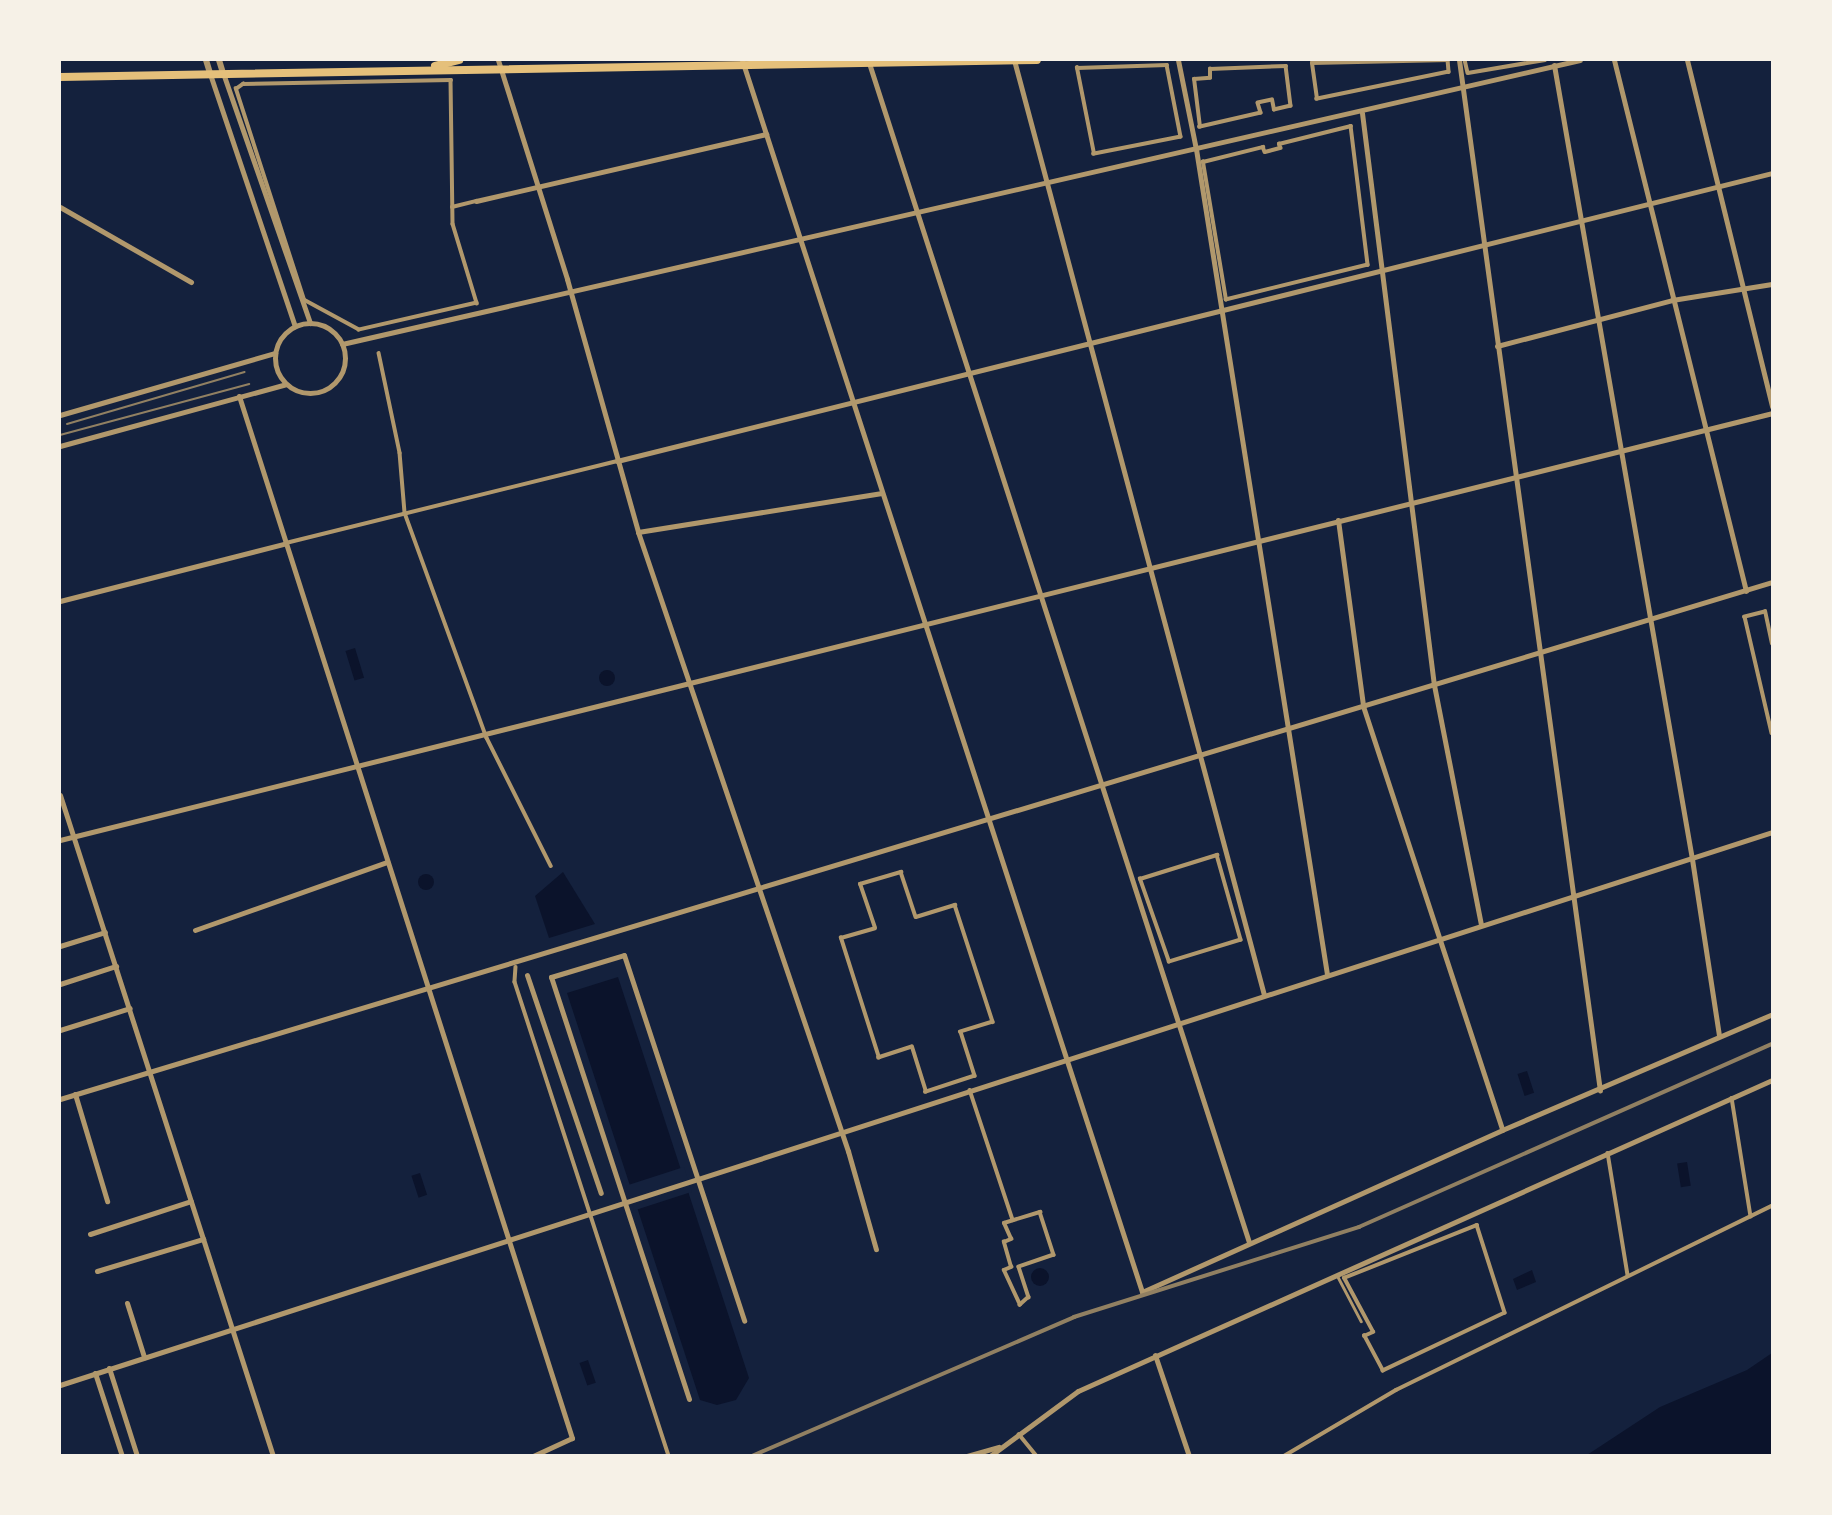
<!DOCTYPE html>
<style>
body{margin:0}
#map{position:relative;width:1832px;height:1515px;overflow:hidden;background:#14213d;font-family:"Varela Round",sans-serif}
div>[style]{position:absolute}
.water>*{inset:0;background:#0b132b;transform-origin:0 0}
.round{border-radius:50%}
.pier>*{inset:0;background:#14213d;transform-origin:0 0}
.service>*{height:2.5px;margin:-1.25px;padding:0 1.25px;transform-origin:1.25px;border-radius:1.25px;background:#b1986c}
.pedestrian>*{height:3.5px;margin:-1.75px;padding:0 1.75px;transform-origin:1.75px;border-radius:1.75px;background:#b1986c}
.minor>*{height:5px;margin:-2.5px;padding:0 2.5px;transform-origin:2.5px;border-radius:2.5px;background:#b1986c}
.minor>.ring{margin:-2.5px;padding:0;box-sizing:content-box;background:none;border:5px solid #b1986c;border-radius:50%}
.tertiary>*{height:6px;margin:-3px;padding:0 3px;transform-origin:3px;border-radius:3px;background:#b1986c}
.primary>*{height:8px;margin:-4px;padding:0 4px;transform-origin:4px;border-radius:4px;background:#e5c07b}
.tram>*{height:2px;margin:-1px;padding:0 1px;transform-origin:1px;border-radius:1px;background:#918062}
.rail>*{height:3.5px;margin:-1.75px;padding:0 1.75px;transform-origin:1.75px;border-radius:1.75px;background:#918062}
span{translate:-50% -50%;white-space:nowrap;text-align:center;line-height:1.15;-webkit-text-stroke:7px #f6f1e7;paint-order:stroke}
.frame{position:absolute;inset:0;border:61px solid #f6f1e7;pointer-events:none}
</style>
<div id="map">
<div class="water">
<div style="left:355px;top:648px;width:31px;height:10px;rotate:73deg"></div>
<div class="round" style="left:599px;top:670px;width:16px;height:16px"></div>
<div style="clip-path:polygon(563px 872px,595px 924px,549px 938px,535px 896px)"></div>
<div class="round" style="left:418px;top:874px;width:16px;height:16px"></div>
<div style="clip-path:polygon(618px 977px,749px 1378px,736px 1400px,717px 1405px,700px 1400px,567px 993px)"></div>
<div style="left:1527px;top:1071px;width:23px;height:10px;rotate:72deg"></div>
<div style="left:1687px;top:1162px;width:24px;height:10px;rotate:81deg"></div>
<div style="left:420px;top:1173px;width:23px;height:9px;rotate:72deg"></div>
<div class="round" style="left:1031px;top:1268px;width:18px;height:18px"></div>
<div style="clip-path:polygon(1532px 1270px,1536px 1282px,1517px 1290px,1513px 1279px)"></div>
<div style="clip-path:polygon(1772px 1353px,1772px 1455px,1587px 1455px,1660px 1407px,1747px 1370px)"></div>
<div style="left:588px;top:1360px;width:24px;height:9px;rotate:71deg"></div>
</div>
<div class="pier">
<div style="left:684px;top:1167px;width:26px;height:61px;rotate:72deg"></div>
</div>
<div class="service">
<div style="left:1337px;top:1275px;width:52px;rotate:62.4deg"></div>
</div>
<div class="pedestrian">
<div style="left:1448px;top:60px;width:12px;rotate:85deg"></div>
<div style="left:1449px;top:72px;width:135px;rotate:168.4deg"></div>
<div style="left:1317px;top:99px;width:36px;rotate:-98deg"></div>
<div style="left:1312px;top:63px;width:136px;rotate:-1.3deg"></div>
<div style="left:1465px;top:60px;width:13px;rotate:77deg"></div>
<div style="left:1468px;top:73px;width:78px;rotate:-9.6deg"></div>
<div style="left:1167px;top:65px;width:73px;rotate:79deg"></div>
<div style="left:1181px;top:137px;width:89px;rotate:168.9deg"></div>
<div style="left:1094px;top:154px;width:88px;rotate:-101.2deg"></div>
<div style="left:1077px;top:68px;width:90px;rotate:-1.9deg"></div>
<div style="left:1286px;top:66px;width:40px;rotate:82.9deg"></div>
<div style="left:1291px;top:106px;width:17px;rotate:167deg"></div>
<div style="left:1274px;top:110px;width:10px;rotate:-101deg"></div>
<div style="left:1272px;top:100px;width:14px;rotate:168deg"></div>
<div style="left:1258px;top:103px;width:10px;rotate:73deg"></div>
<div style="left:1261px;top:113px;width:63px;rotate:167.1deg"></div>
<div style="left:1200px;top:127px;width:48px;rotate:-97.1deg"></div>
<div style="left:1194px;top:79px;width:16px;rotate:-4deg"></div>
<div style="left:1210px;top:78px;width:9px;rotate:-90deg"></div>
<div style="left:1210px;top:69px;width:76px;rotate:-2.3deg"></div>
<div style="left:451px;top:80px;width:144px;rotate:89.2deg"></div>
<div style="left:453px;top:224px;width:83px;rotate:73.1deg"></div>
<div style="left:477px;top:303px;width:121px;rotate:167.1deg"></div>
<div style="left:359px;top:330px;width:63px;rotate:-151.4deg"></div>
<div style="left:304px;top:300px;width:222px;rotate:-107.9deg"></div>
<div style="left:236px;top:89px;width:9px;rotate:-36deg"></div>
<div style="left:243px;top:84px;width:208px;rotate:-1.1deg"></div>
<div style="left:1351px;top:126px;width:140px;rotate:83deg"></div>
<div style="left:1368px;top:265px;width:146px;rotate:166.2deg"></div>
<div style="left:1226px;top:300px;width:140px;rotate:-99.5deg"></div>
<div style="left:1203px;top:162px;width:62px;rotate:-14deg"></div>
<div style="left:1263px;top:147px;width:5px;rotate:68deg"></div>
<div style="left:1265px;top:152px;width:16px;rotate:-15deg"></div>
<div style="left:1280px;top:148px;width:4px;rotate:-104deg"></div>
<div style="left:1279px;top:144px;width:74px;rotate:-14deg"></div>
<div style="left:452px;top:207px;width:25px;rotate:-14deg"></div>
<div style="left:379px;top:353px;width:102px;rotate:78.1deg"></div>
<div style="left:400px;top:453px;width:60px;rotate:85.2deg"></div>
<div style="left:405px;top:513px;width:239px;rotate:70deg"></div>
<div style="left:487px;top:738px;width:143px;rotate:63.4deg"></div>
<div style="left:286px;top:543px;width:341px;rotate:-13.9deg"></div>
<div style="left:1772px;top:644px;width:33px;rotate:-102deg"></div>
<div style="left:1765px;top:612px;width:21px;rotate:166deg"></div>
<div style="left:1745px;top:617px;width:119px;rotate:76.9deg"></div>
<div style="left:1217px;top:855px;width:88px;rotate:74.2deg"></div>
<div style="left:1241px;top:940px;width:75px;rotate:163deg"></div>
<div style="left:1169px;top:962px;width:88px;rotate:-109.3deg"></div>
<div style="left:1140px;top:879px;width:81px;rotate:-17.3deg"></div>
<div style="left:901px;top:872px;width:47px;rotate:71.6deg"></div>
<div style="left:916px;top:917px;width:41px;rotate:-17.1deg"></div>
<div style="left:955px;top:905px;width:123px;rotate:72deg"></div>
<div style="left:993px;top:1022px;width:34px;rotate:163deg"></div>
<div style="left:961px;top:1032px;width:46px;rotate:72.3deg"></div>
<div style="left:975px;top:1076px;width:52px;rotate:161.9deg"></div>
<div style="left:926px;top:1092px;width:47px;rotate:-107.3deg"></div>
<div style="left:912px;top:1047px;width:35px;rotate:162deg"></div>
<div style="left:879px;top:1058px;width:126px;rotate:-107.6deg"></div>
<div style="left:841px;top:938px;width:35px;rotate:-16deg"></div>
<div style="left:875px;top:928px;width:46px;rotate:-108.8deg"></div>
<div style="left:860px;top:884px;width:43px;rotate:-16.3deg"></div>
<div style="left:516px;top:967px;width:15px;rotate:94deg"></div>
<div style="left:515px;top:982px;width:498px;rotate:72deg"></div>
<div style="left:970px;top:1090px;width:137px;rotate:71.7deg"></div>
<div style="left:1732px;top:1098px;width:120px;rotate:80.9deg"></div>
<div style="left:1608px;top:1153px;width:124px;rotate:80.7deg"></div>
<div style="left:1040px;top:1212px;width:45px;rotate:72deg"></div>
<div style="left:1054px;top:1255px;width:37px;rotate:161deg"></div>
<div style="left:1019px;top:1267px;width:32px;rotate:72deg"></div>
<div style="left:1029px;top:1297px;width:12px;rotate:138deg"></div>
<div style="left:1020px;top:1305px;width:38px;rotate:-115deg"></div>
<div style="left:1004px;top:1270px;width:8px;rotate:-23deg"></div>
<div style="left:1011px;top:1267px;width:26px;rotate:-106deg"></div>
<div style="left:1004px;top:1242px;width:8px;rotate:-23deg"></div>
<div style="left:1011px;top:1239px;width:17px;rotate:-114deg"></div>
<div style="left:1004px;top:1223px;width:38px;rotate:-17deg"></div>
<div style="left:1477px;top:1225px;width:92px;rotate:72.3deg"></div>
<div style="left:1505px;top:1313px;width:135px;rotate:154.6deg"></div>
<div style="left:1383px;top:1371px;width:40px;rotate:-118deg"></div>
<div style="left:1364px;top:1336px;width:10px;rotate:-24deg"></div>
<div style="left:1373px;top:1332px;width:61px;rotate:-118.2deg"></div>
<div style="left:1344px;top:1278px;width:143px;rotate:-21.7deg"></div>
<div style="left:1019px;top:1434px;width:28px;rotate:51deg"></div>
<div style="left:1284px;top:1456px;width:130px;rotate:-30.5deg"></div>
<div style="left:1396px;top:1390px;width:419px;rotate:-26.1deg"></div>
</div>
<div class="minor">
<div style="left:498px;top:60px;width:230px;rotate:72.5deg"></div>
<div style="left:567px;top:279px;width:263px;rotate:74.3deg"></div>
<div style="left:638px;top:532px;width:654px;rotate:71.26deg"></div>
<div style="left:848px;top:1151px;width:102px;rotate:74.1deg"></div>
<div style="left:742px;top:60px;width:1295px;rotate:72.01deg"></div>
<div style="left:1142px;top:1292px;width:395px;rotate:-24.2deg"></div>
<div style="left:1502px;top:1130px;width:294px;rotate:-23.2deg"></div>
<div style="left:1014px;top:60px;width:968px;rotate:75.03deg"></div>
<div style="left:1178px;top:60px;width:91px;rotate:78.6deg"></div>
<div style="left:1196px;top:149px;width:835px;rotate:80.98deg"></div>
<div style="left:1459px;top:60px;width:1040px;rotate:82.21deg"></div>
<div style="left:1614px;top:60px;width:547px;rotate:76.04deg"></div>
<div style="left:1687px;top:60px;width:357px;rotate:76.2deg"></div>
<div style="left:869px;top:63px;width:1239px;rotate:72.14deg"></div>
<div style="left:1554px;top:65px;width:806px;rotate:80.14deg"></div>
<div style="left:1692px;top:859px;width:179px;rotate:81.3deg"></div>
<div style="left:223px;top:73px;width:265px;rotate:70.8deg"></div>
<div style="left:210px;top:74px;width:266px;rotate:71.4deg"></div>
<div style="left:1362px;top:113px;width:577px;rotate:82.83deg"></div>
<div style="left:1434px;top:685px;width:244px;rotate:78.9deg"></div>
<div style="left:476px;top:201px;width:298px;rotate:-13deg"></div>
<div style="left:60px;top:207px;width:151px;rotate:29.8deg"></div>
<div class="ring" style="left:275px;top:323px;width:65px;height:65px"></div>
<div style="left:342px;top:344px;width:1270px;rotate:-12.92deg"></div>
<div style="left:1497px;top:346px;width:181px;rotate:-14.7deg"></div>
<div style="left:1672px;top:300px;width:101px;rotate:-9.1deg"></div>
<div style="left:239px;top:396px;width:1094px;rotate:72.28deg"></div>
<div style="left:572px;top:1438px;width:43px;rotate:155.2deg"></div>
<div style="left:60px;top:415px;width:224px;rotate:-16.1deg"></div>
<div style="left:60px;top:446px;width:234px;rotate:-15.3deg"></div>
<div style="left:617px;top:461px;width:1190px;rotate:-14deg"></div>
<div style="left:1338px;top:520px;width:188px;rotate:82.3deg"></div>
<div style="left:1363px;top:706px;width:446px;rotate:71.8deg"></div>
<div style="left:638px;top:532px;width:247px;rotate:-9.1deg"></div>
<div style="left:60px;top:601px;width:231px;rotate:-14.3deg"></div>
<div style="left:60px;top:795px;width:694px;rotate:72.14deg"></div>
<div style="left:60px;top:840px;width:1764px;rotate:-14deg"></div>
<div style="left:195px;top:930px;width:204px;rotate:-19.5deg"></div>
<div style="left:60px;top:946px;width:47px;rotate:-17.3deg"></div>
<div style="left:527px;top:975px;width:230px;rotate:71.3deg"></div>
<div style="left:60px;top:984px;width:59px;rotate:-17.8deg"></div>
<div style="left:60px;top:1030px;width:73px;rotate:-17.4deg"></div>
<div style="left:75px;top:1094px;width:112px;rotate:73.3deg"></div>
<div style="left:60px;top:1099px;width:1788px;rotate:-16.8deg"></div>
<div style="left:90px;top:1234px;width:106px;rotate:-18.1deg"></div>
<div style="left:97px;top:1271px;width:111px;rotate:-16.8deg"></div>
<div style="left:127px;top:1303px;width:57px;rotate:72.5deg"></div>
<div style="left:1155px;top:1355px;width:107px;rotate:71.4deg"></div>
<div style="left:109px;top:1368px;width:92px;rotate:72.3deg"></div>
<div style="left:95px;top:1373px;width:87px;rotate:72deg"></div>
<div style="left:60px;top:1385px;width:1799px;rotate:-17.9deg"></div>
<div style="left:689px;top:1399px;width:444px;rotate:-108.1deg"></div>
<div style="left:551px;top:977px;width:76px;rotate:-16.8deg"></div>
<div style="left:624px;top:955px;width:385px;rotate:71.8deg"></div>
<div style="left:967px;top:1456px;width:33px;rotate:-16deg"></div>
<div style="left:990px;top:1456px;width:109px;rotate:-36.5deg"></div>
<div style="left:1078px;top:1391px;width:760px;rotate:-24.14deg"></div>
</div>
<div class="tertiary">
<div style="left:206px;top:60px;width:14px;rotate:73deg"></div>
<div style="left:219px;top:60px;width:14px;rotate:73deg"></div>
</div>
<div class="primary">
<div style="left:435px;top:66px;width:25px;rotate:-14deg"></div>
<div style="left:60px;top:77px;width:977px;rotate:-1deg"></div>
</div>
<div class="tram">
<div style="left:67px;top:424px;width:185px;rotate:-16.3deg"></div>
<div style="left:60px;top:435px;width:196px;rotate:-15.1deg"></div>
</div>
<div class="rail">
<div style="left:752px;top:1456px;width:351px;rotate:-23.3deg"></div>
<div style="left:1074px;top:1317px;width:299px;rotate:-17.5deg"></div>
<div style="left:1359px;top:1227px;width:452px;rotate:-23.9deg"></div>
</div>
<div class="frame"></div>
</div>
